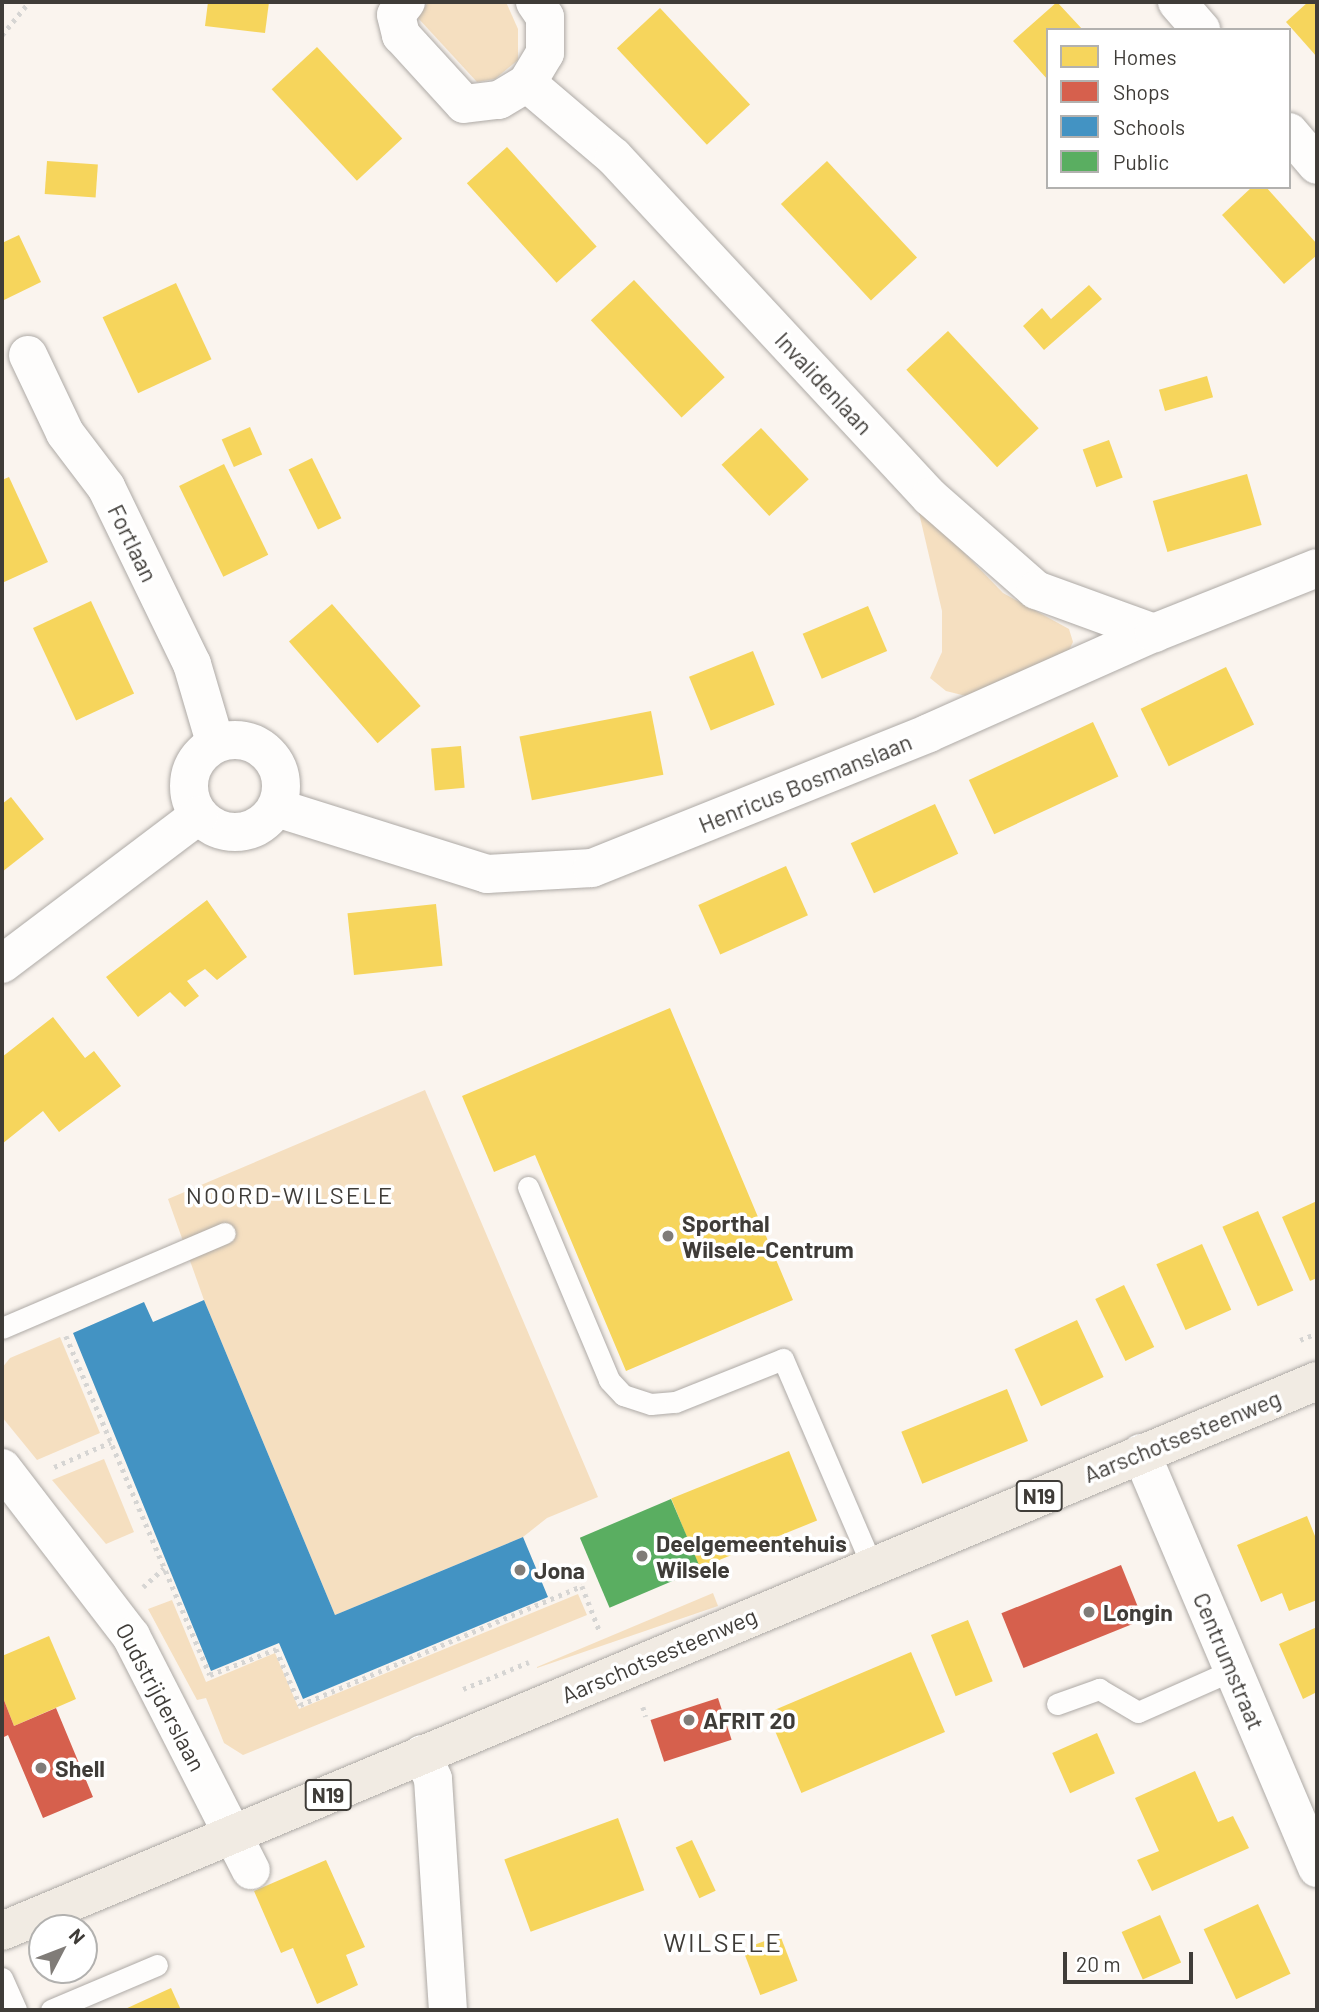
<!DOCTYPE html>
<style>
body{margin:0}
#map{position:relative;width:1319px;height:2012px;overflow:hidden;background:#faf4ee;font-family:Barlow,sans-serif}
div>[style]{position:absolute}
.green>*{inset:0;background:#f5dfc0}
.homes>*{inset:0;background:#f6d55c;transform-origin:0 0}
.shops>*{inset:0;background:#d6604d;transform-origin:0 0}
.schools>*{inset:0;background:#4393c3}
.public>*{inset:0;background:#5aae61;transform-origin:0 0}
.path>*{height:4.5px;margin-top:-2.25px;transform-origin:0;background:repeating-linear-gradient(90deg,#d6d5d3 0 3.5px,transparent 0 8.5px)}
.roads{filter:drop-shadow(0 0 2px #aeaaa6) drop-shadow(0 0 2px #aeaaa6)}
.lane>*{height:21px;margin:-10.5px;padding:0 10.5px;transform-origin:10.5px;border-radius:10.5px;background:#fefdfc}
.street>*{height:38px;margin:-19px;padding:0 19px;transform-origin:19px;border-radius:19px;background:#fefdfc}
.street>.ring{margin:-19px;padding:0;box-sizing:content-box;background:none;border:38px solid #fefdfc;border-radius:50%}
.primary>*{height:38px;margin:-19px;padding:0 19px;transform-origin:19px;border-radius:19px;background:#f1ebe3}
.dots>*{width:19px;height:19px;translate:-50% -50%;box-sizing:border-box;border:4px solid #fff;border-radius:50%}
span{translate:-50% -50%;white-space:nowrap;text-align:center;line-height:1.15;-webkit-text-stroke:7px #fff;paint-order:stroke}
.shield-label span{padding:2px 5px;background:#fff;border:2px solid;border-radius:5px;-webkit-text-stroke-width:0}
.shield-label{font-size:21px;color:#3f3c38;font-weight:700}
.street-label{font-size:23px;color:#3f3c38}
.poi-label{font-size:23px;color:#3f3c38;font-weight:700}
.left{translate:0 -50%;text-align:left}
.neighbourhood-label{font-size:24px;color:#3f3c38;letter-spacing:2px}
.quarter-label{font-size:26px;color:#3f3c38;letter-spacing:2px}
.frame{position:absolute;inset:0;border:4px solid #3f3c38;pointer-events:none}
.legend{position:absolute;left:1046px;top:28px;width:245px;height:161px;box-sizing:border-box;background:#fff;border:2px solid #b2b1af;margin:0;padding:9px 12px;list-style:none;font-size:21px;color:#3f3c38}
.legend li{display:flex;align-items:center;gap:14px;height:35px}
.legend b{width:35px;border:2px solid #b2b1af}
.north{position:absolute;left:28px;top:1914px;width:70px;height:70px;box-sizing:border-box;background:#fff;border:2px solid #b2b1af;border-radius:50%;rotate:48deg;font-size:19px;font-weight:700;line-height:28px;text-align:center;color:#3f3c38}
.north::after{content:'';display:block;margin:auto;width:24px;height:32px;background:#807c78;clip-path:polygon(50% 0,100% 100%,50% 72%,0 100%)}
.scale{position:absolute;left:1063px;top:1952px;width:130px;height:32px;box-sizing:border-box;border:4px solid #3f3c38;border-top:0;padding-left:9px;font-size:21px;line-height:24px;white-space:nowrap;color:#3f3c38;-webkit-text-stroke:5px #fff;paint-order:stroke}
</style>
<div id="map">
<div class="green">
<div style="clip-path:polygon(428px 2px,506px 2px,518px 29px,518px 60px,495px 79px,477px 82px,418px 18px)"></div>
<div style="clip-path:polygon(923px 510px,1003px 593px,1069px 629px,1073px 642px,1067px 654px,966px 696px,946px 691px,930px 678px,942px 652px,942px 611px,919px 513px)"></div>
<div style="clip-path:polygon(425px 1090px,598px 1497px,547px 1518px,523px 1537px,335px 1615px,204px 1300px,168px 1199px)"></div>
<div style="clip-path:polygon(60px 1337px,100px 1433px,37px 1460px,2px 1417px,2px 1368px,10px 1358px)"></div>
<div style="clip-path:polygon(104px 1459px,134px 1532px,106px 1544px,52px 1480px)"></div>
<div style="clip-path:polygon(713px 1593px,718px 1606px,537px 1668px,537px 1667px)"></div>
<div style="clip-path:polygon(578px 1594px,587px 1615px,243px 1755px,224px 1743px,206px 1698px,197px 1700px,148px 1609px,172px 1600px,206px 1682px,275px 1653px,299px 1709px)"></div>
</div>
<div class="homes">
<div style="clip-path:polygon(208px 2px,269px 2px,265px 33px,205px 26px)"></div>
<div style="clip-path:polygon(1057px 2px,1083px 30px,1048px 30px,1048px 80px,1013px 41px)"></div>
<div style="clip-path:polygon(1308px 2px,1317px 2px,1317px 57px,1286px 22px)"></div>
<div style="left:660px;top:8px;width:132px;height:59px;rotate:47deg"></div>
<div style="left:317px;top:47px;width:125px;height:62px;rotate:47deg"></div>
<div style="left:507px;top:147px;width:134px;height:54px;rotate:48deg"></div>
<div style="left:47px;top:161px;width:51px;height:33px;rotate:4deg"></div>
<div style="left:827px;top:161px;width:132px;height:63px;rotate:47deg"></div>
<div style="clip-path:polygon(1252px 187px,1266px 187px,1317px 244px,1317px 255px,1284px 284px,1222px 215px)"></div>
<div style="clip-path:polygon(19px 235px,41px 282px,2px 301px,2px 243px)"></div>
<div style="left:634px;top:280px;width:133px;height:59px;rotate:47deg"></div>
<div style="left:176px;top:283px;width:84px;height:81px;rotate:65deg"></div>
<div style="clip-path:polygon(1089px 285px,1102px 299px,1044px 350px,1023px 326px,1042px 308px,1051px 319px)"></div>
<div style="left:948px;top:331px;width:133px;height:57px;rotate:47deg"></div>
<div style="left:1207px;top:376px;width:22px;height:50px;rotate:74deg"></div>
<div style="left:250px;top:427px;width:30px;height:31px;rotate:66deg"></div>
<div style="left:761px;top:428px;width:70px;height:54px;rotate:47deg"></div>
<div style="left:1109px;top:440px;width:40px;height:28px;rotate:70deg"></div>
<div style="left:312px;top:458px;width:67px;height:26px;rotate:64deg"></div>
<div style="left:224px;top:464px;width:101px;height:50px;rotate:64deg"></div>
<div style="left:1247px;top:474px;width:53px;height:98px;rotate:74deg"></div>
<div style="clip-path:polygon(9px 477px,48px 562px,2px 583px,2px 480px)"></div>
<div style="left:91px;top:601px;width:102px;height:64px;rotate:65deg"></div>
<div style="left:332px;top:604px;width:135px;height:57px;rotate:49deg"></div>
<div style="left:868px;top:606px;width:49px;height:71px;rotate:67deg"></div>
<div style="left:753px;top:651px;width:58px;height:69px;rotate:68deg"></div>
<div style="left:1226px;top:667px;width:64px;height:95px;rotate:64deg"></div>
<div style="left:651px;top:711px;width:65px;height:134px;rotate:79deg"></div>
<div style="left:1093px;top:722px;width:60px;height:137px;rotate:65deg"></div>
<div style="left:461px;top:746px;width:42px;height:30px;rotate:85deg"></div>
<div style="clip-path:polygon(11px 797px,44px 839px,2px 872px,2px 804px)"></div>
<div style="left:935px;top:804px;width:55px;height:93px;rotate:65deg"></div>
<div style="left:786px;top:866px;width:54px;height:96px;rotate:66deg"></div>
<div style="clip-path:polygon(207px 900px,247px 957px,217px 980px,205px 969px,187px 981px,199px 996px,185px 1007px,170px 992px,138px 1017px,106px 977px)"></div>
<div style="left:436px;top:904px;width:62px;height:89px;rotate:84deg"></div>
<div style="clip-path:polygon(670px 1008px,793px 1300px,626px 1371px,535px 1155px,494px 1172px,462px 1096px)"></div>
<div style="clip-path:polygon(53px 1017px,85px 1058px,94px 1051px,121px 1086px,59px 1132px,43px 1111px,2px 1144px,2px 1057px)"></div>
<div style="clip-path:polygon(1317px 1201px,1317px 1278px,1310px 1281px,1282px 1217px)"></div>
<div style="left:1258px;top:1211px;width:87px;height:39px;rotate:66deg"></div>
<div style="left:1202px;top:1244px;width:72px;height:50px;rotate:66deg"></div>
<div style="left:1124px;top:1285px;width:69px;height:32px;rotate:64deg"></div>
<div style="left:1077px;top:1320px;width:63px;height:69px;rotate:65deg"></div>
<div style="left:1007px;top:1389px;width:56px;height:114px;rotate:68deg"></div>
<div style="left:789px;top:1451px;width:75px;height:127px;rotate:68deg"></div>
<div style="clip-path:polygon(1307px 1516px,1317px 1541px,1317px 1600px,1289px 1611px,1282px 1593px,1261px 1602px,1237px 1545px)"></div>
<div style="left:968px;top:1620px;width:66px;height:40px;rotate:68deg"></div>
<div style="clip-path:polygon(1317px 1627px,1317px 1692px,1303px 1699px,1279px 1644px)"></div>
<div style="clip-path:polygon(49px 1636px,76px 1699px,14px 1726px,2px 1695px,2px 1656px)"></div>
<div style="left:911px;top:1652px;width:87px;height:156px;rotate:67deg"></div>
<div style="left:1097px;top:1733px;width:44px;height:49px;rotate:66deg"></div>
<div style="clip-path:polygon(1195px 1771px,1218px 1822px,1233px 1816px,1249px 1848px,1152px 1891px,1137px 1860px,1159px 1851px,1135px 1798px)"></div>
<div style="left:618px;top:1818px;width:77px;height:121px;rotate:70deg"></div>
<div style="left:692px;top:1840px;width:56px;height:18px;rotate:65deg"></div>
<div style="clip-path:polygon(326px 1860px,365px 1947px,346px 1955px,358px 1985px,317px 2004px,293px 1948px,281px 1953px,254px 1891px)"></div>
<div style="left:1258px;top:1904px;width:77px;height:60px;rotate:65deg"></div>
<div style="left:1160px;top:1915px;width:52px;height:42px;rotate:66deg"></div>
<div style="left:780px;top:1935px;width:49px;height:40px;rotate:69deg"></div>
<div style="clip-path:polygon(171px 1988px,181px 2010px,123px 2010px)"></div>
</div>
<div class="shops">
<div style="left:1121px;top:1565px;width:59px;height:129px;rotate:68deg"></div>
<div style="clip-path:polygon(2px 1695px,14px 1726px,56px 1708px,93px 1797px,43px 1818px,8px 1735px,2px 1738px)"></div>
<div style="left:718px;top:1698px;width:44px;height:71px;rotate:72deg"></div>
</div>
<div class="schools">
<div style="clip-path:polygon(204px 1300px,335px 1615px,523px 1537px,548px 1597px,303px 1699px,279px 1643px,211px 1671px,73px 1333px,144px 1302px,153px 1322px)"></div>
</div>
<div class="public">
<div style="left:671px;top:1499px;width:76px;height:99px;rotate:67deg"></div>
</div>
<div class="path">
<div style="left:2px;top:35px;width:43px;rotate:-50.7deg"></div>
<div style="left:66px;top:1336px;width:368px;rotate:67deg"></div>
<div style="left:210px;top:1675px;width:71px;rotate:-21.5deg"></div>
<div style="left:276px;top:1649px;width:61px;rotate:66.8deg"></div>
<div style="left:300px;top:1705px;width:306px;rotate:-22.9deg"></div>
<div style="left:582px;top:1586px;width:49px;rotate:68.6deg"></div>
<div style="left:1300px;top:1340px;width:18px;rotate:-22deg"></div>
<div style="left:54px;top:1467px;width:62px;rotate:-23.7deg"></div>
<div style="left:784px;top:1540px;width:17px;rotate:66deg"></div>
<div style="left:143px;top:1587px;width:28px;rotate:-42deg"></div>
<div style="left:463px;top:1689px;width:71px;rotate:-22.2deg"></div>
<div style="left:643px;top:1707px;width:10px;rotate:73deg"></div>
</div>
<div class="roads">
<div class="lane">
<div style="left:528px;top:1187px;width:209px;rotate:67.2deg"></div>
<div style="left:609px;top:1380px;width:21px;rotate:47deg"></div>
<div style="left:623px;top:1395px;width:29px;rotate:18deg"></div>
<div style="left:651px;top:1404px;width:24px;rotate:-5deg"></div>
<div style="left:675px;top:1402px;width:116px;rotate:-21.7deg"></div>
<div style="left:783px;top:1359px;width:225px;rotate:66.7deg"></div>
<div style="left:2px;top:1328px;width:242px;rotate:-23.1deg"></div>
<div style="left:1057px;top:1704px;width:45px;rotate:-19.7deg"></div>
<div style="left:1099px;top:1689px;width:45px;rotate:30.5deg"></div>
<div style="left:1138px;top:1712px;width:104px;rotate:-23.9deg"></div>
<div style="left:2px;top:1978px;width:35px;rotate:66deg"></div>
<div style="left:51px;top:2010px;width:115px;rotate:-23deg"></div>
</div>
<div class="street">
<div style="left:406px;top:2px;width:16px;rotate:128deg"></div>
<div style="left:396px;top:15px;width:21px;rotate:76deg"></div>
<div style="left:401px;top:35px;width:93px;rotate:47.6deg"></div>
<div style="left:464px;top:104px;width:35px;rotate:-7deg"></div>
<div style="left:499px;top:100px;width:33px;rotate:-31deg"></div>
<div style="left:527px;top:83px;width:35px;rotate:-59deg"></div>
<div style="left:545px;top:53px;width:36px;rotate:-90deg"></div>
<div style="left:545px;top:17px;width:18px;rotate:-124deg"></div>
<div style="left:1177px;top:2px;width:37px;rotate:49deg"></div>
<div style="left:527px;top:83px;width:114px;rotate:40.4deg"></div>
<div style="left:614px;top:157px;width:464px;rotate:47.1deg"></div>
<div style="left:930px;top:497px;width:141px;rotate:41.3deg"></div>
<div style="left:1036px;top:590px;width:126px;rotate:20deg"></div>
<div style="left:1289px;top:132px;width:43px;rotate:49.7deg"></div>
<div style="left:28px;top:355px;width:86px;rotate:64.6deg"></div>
<div style="left:65px;top:433px;width:68px;rotate:52.8deg"></div>
<div style="left:106px;top:487px;width:197px;rotate:64.1deg"></div>
<div style="left:192px;top:664px;width:81px;rotate:73.6deg"></div>
<div class="ring" style="left:189px;top:740px;width:54px;height:54px"></div>
<div style="left:277px;top:808px;width:220px;rotate:17.4deg"></div>
<div style="left:487px;top:874px;width:105px;rotate:-3.3deg"></div>
<div style="left:592px;top:868px;width:363px;rotate:-21.8deg"></div>
<div style="left:929px;top:733px;width:246px;rotate:-24deg"></div>
<div style="left:1154px;top:633px;width:175px;rotate:-21.7deg"></div>
<div style="left:2px;top:964px;width:247px;rotate:-37.1deg"></div>
<div style="left:1141px;top:1453px;width:451px;rotate:67deg"></div>
<div style="left:2px;top:1468px;width:212px;rotate:52.5deg"></div>
<div style="left:131px;top:1636px;width:263px;rotate:62.9deg"></div>
<div style="left:422px;top:1754px;width:27px;rotate:66deg"></div>
<div style="left:433px;top:1779px;width:231px;rotate:86.3deg"></div>
</div>
<div class="primary">
<div style="left:2px;top:1931px;width:1425px;rotate:-22.7deg"></div>
</div>
</div>
<div class="dots">
<div style="left:668px;top:1236px;background:#807c78"></div>
<div style="left:642px;top:1556px;background:#807c78"></div>
<div style="left:520px;top:1570px;background:#807c78"></div>
<div style="left:1089px;top:1612px;background:#807c78"></div>
<div style="left:689px;top:1720px;background:#807c78"></div>
<div style="left:41px;top:1768px;background:#807c78"></div>
</div>
<div class="shield-label">
<span style="left:1039px;top:1496px">N19</span>
<span style="left:328px;top:1795px">N19</span>
</div>
<div class="street-label">
<span style="left:824px;top:383px;rotate:47deg">Invalidenlaan</span>
<span style="left:133px;top:543px;rotate:64deg">Fortlaan</span>
<span style="left:805px;top:783px;rotate:-22deg">Henricus Bosmanslaan</span>
<span style="left:1182px;top:1436px;rotate:-22deg">Aarschotsesteenweg</span>
<span style="left:659px;top:1655px;rotate:-23deg">Aarschotsesteenweg</span>
<span style="left:1229px;top:1661px;rotate:67deg">Centrumstraat</span>
<span style="left:161px;top:1697px;rotate:62deg">Oudstrijderslaan</span>
</div>
<div class="poi-label">
<span class="left" style="left:682px;top:1236px">Sporthal<br>Wilsele-Centrum</span>
<span class="left" style="left:656px;top:1556px">Deelgemeentehuis<br>Wilsele</span>
<span class="left" style="left:534px;top:1570px">Jona</span>
<span class="left" style="left:1103px;top:1612px">Longin</span>
<span class="left" style="left:703px;top:1720px">AFRIT 20</span>
<span class="left" style="left:55px;top:1768px">Shell</span>
</div>
<div class="neighbourhood-label">
<span style="left:290px;top:1195px">NOORD-WILSELE</span>
</div>
<div class="quarter-label">
<span style="left:723px;top:1942px">WILSELE</span>
</div>
<div class="frame"></div>
<ul class="legend">
<li><b style="height:19px;background:#f6d55c"></b>Homes</li>
<li><b style="height:19px;background:#d6604d"></b>Shops</li>
<li><b style="height:19px;background:#4393c3"></b>Schools</li>
<li><b style="height:19px;background:#5aae61"></b>Public</li>
</ul>
<div class="north">N</div>
<div class="scale">20 m</div>
</div>
